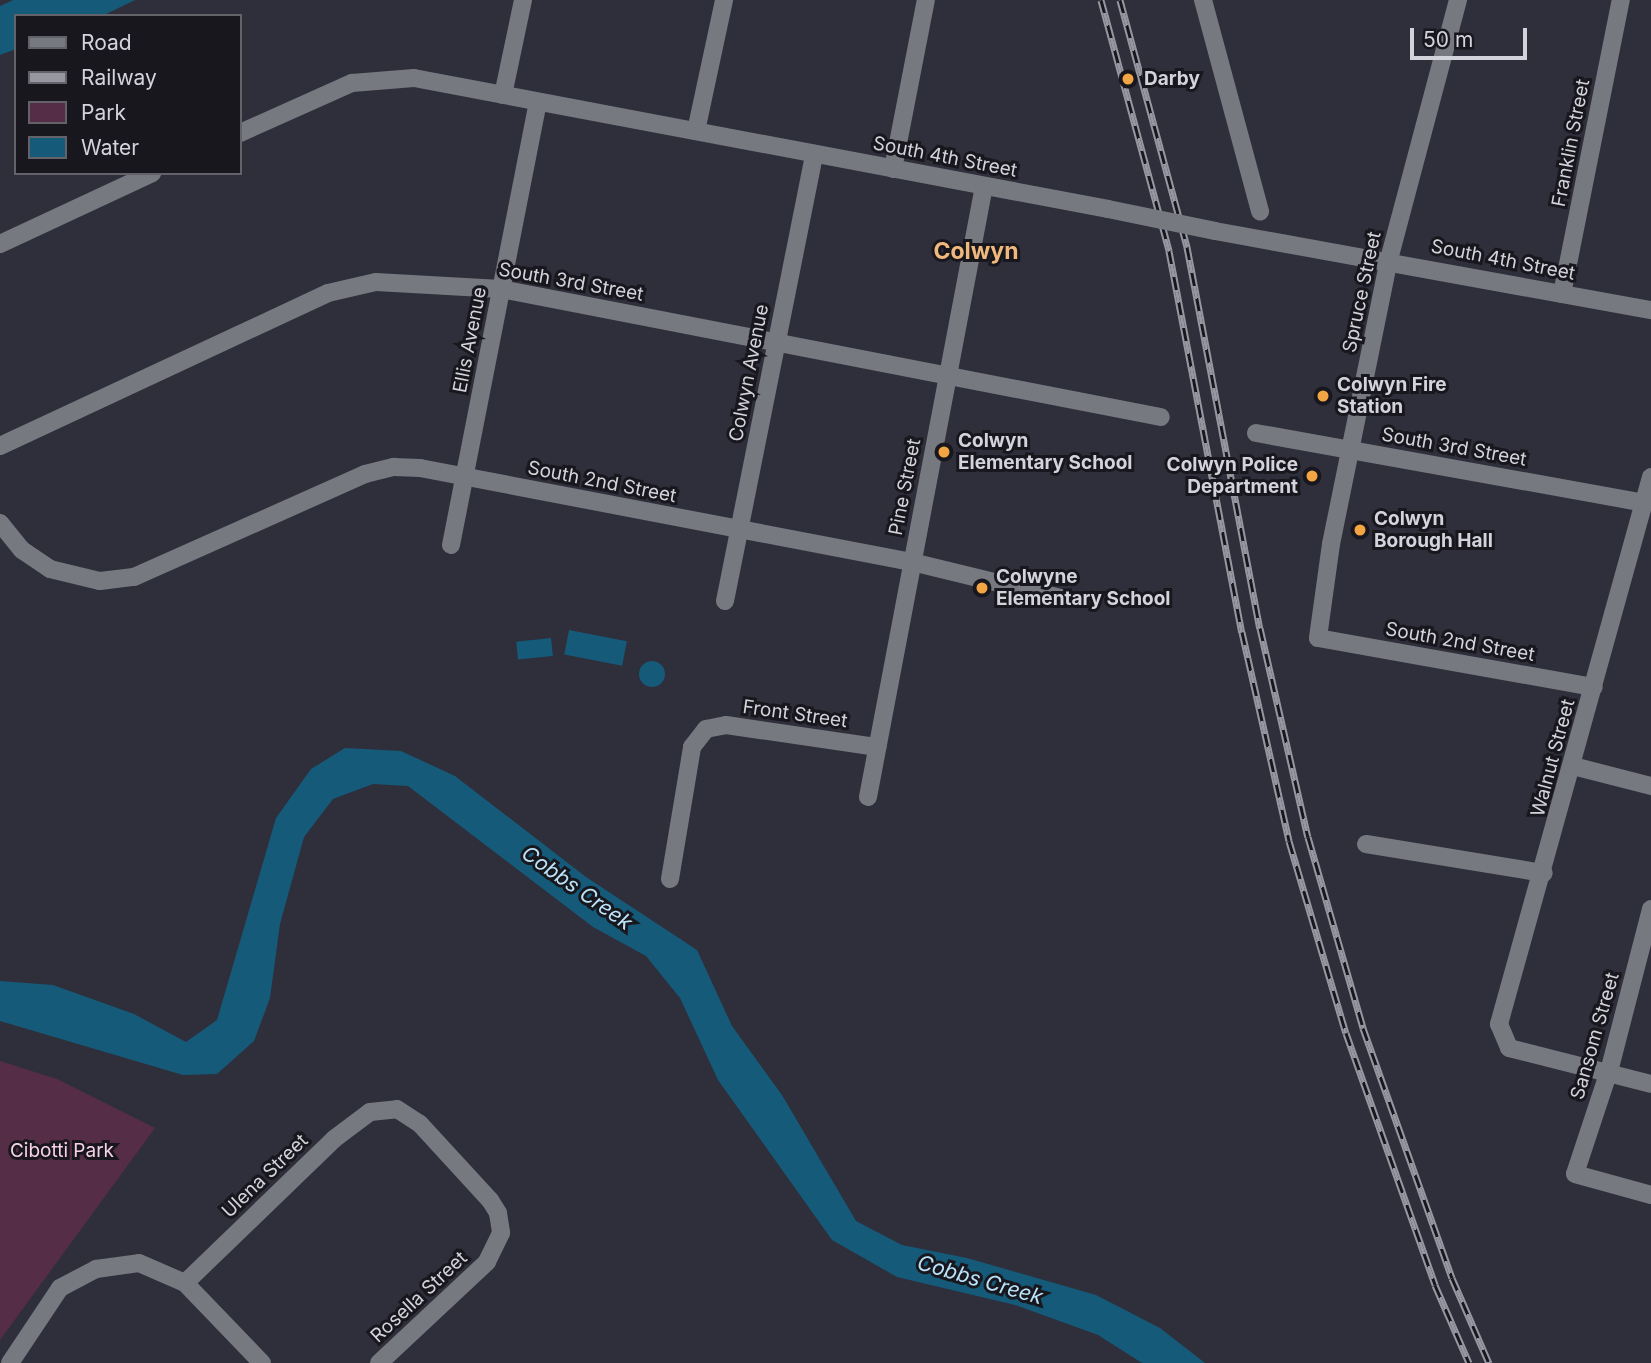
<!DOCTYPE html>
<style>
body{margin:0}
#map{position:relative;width:1651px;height:1363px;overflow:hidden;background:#2f2e3b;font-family:Inter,sans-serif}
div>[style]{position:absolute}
.green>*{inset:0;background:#562d46}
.water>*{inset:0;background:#155a79;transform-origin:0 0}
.round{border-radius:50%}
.minor>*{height:18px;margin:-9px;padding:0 9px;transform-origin:9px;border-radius:9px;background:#76797f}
.rail>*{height:7px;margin-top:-3.5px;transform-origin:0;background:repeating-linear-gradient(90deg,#18171d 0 13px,#9797a1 0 26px);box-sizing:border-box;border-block:2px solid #9797a1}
.minor-bridge>*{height:18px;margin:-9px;padding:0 9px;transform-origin:9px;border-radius:9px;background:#76797f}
.dots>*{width:19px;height:19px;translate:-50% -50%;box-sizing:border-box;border:4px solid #18171d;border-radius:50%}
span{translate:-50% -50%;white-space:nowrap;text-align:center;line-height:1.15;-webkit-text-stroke:6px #18171d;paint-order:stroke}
.poi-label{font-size:19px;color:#d3d3db;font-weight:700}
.left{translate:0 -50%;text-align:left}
.right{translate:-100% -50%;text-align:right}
.street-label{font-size:19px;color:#d3d3db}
.park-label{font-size:19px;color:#f8d0e6}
.water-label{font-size:21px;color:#bae3fa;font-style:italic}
.quarter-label{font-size:23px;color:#efb87c;font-weight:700}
.legend{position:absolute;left:14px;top:14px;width:228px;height:161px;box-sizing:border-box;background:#18171d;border:2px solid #636269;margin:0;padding:9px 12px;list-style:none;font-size:21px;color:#d3d3db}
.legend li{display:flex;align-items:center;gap:14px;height:35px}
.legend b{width:35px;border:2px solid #636269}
.scale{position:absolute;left:1410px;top:28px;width:117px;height:32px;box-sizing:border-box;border:4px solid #d3d3db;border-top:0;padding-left:9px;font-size:21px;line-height:24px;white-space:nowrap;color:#d3d3db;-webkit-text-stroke:5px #18171d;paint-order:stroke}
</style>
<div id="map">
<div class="green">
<div style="clip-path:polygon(0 1061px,57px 1079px,155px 1128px,0 1340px)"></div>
</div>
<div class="water">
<div style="clip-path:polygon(13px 0,135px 0,102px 16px,16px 16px,16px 49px,0 55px,0 6px)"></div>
<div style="left:569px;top:630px;width:59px;height:25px;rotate:11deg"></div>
<div style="left:551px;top:638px;width:18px;height:35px;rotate:84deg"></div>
<div class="round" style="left:639px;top:661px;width:26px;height:26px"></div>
<div style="clip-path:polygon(345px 748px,401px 751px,455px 776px,586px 877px,697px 950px,732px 1026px,782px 1095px,856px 1221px,902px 1245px,967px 1258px,1096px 1295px,1160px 1328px,1205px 1363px,1142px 1363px,1098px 1335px,1015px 1305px,897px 1277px,832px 1240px,718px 1080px,680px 998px,646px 956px,593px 927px,408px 786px,373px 784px,333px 799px,304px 837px,280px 924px,270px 998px,254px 1041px,217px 1074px,183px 1075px,0 1021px,0 981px,53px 985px,134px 1014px,186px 1042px,217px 1020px,276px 818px,311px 769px)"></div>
</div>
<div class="minor">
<div style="left:1203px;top:0;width:219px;rotate:74.9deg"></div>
<div style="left:1458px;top:0;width:268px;rotate:104.9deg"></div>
<div style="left:1389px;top:259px;width:291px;rotate:101.5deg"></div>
<div style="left:1331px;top:544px;width:95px;rotate:97.9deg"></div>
<div style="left:1318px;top:638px;width:280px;rotate:10.1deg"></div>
<div style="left:503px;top:95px;width:97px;rotate:-78.1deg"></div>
<div style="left:696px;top:131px;width:134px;rotate:-77.9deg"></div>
<div style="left:240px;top:133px;width:123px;rotate:-24.1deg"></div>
<div style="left:352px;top:83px;width:62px;rotate:-4.6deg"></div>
<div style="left:414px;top:78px;width:706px;rotate:10.69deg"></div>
<div style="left:893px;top:169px;width:172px;rotate:-79deg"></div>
<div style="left:1215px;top:231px;width:443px;rotate:10.3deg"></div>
<div style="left:0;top:244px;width:168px;rotate:-25deg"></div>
<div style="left:1562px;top:294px;width:300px;rotate:-78.7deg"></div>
<div style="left:1256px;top:433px;width:394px;rotate:10.2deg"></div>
<div style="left:0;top:446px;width:362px;rotate:-25deg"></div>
<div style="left:328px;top:293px;width:49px;rotate:-12.9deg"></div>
<div style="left:376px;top:282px;width:125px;rotate:3.2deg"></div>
<div style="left:501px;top:289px;width:672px;rotate:10.98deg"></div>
<div style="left:1651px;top:477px;width:568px;rotate:105.53deg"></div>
<div style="left:1499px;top:1024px;width:26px;rotate:67deg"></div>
<div style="left:1509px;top:1048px;width:146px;rotate:14.2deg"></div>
<div style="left:0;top:523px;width:35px;rotate:51deg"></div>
<div style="left:22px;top:550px;width:34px;rotate:34deg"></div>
<div style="left:50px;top:569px;width:51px;rotate:13.5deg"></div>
<div style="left:100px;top:581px;width:34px;rotate:-7deg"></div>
<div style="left:134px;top:577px;width:253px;rotate:-24deg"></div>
<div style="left:365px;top:474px;width:30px;rotate:-14deg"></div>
<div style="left:394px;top:467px;width:26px;rotate:2deg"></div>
<div style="left:420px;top:468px;width:501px;rotate:10.82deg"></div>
<div style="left:912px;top:562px;width:153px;rotate:13.6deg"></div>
<div style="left:451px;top:545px;width:451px;rotate:-78.9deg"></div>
<div style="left:725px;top:601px;width:456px;rotate:-78.7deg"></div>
<div style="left:1573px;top:766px;width:81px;rotate:14.4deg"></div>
<div style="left:868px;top:797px;width:622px;rotate:-79.25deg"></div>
<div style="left:1366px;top:844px;width:180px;rotate:9.3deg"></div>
<div style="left:670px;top:879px;width:134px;rotate:-80.5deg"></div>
<div style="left:692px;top:747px;width:23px;rotate:-52deg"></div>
<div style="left:706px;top:729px;width:20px;rotate:-11deg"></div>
<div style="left:726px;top:725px;width:153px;rotate:8.3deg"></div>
<div style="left:1651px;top:909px;width:167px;rotate:104.5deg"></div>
<div style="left:1609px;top:1071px;width:108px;rotate:108.3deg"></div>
<div style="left:1575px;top:1174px;width:79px;rotate:15.4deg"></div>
<div style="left:185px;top:1283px;width:207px;rotate:-44deg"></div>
<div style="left:334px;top:1139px;width:45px;rotate:-36.9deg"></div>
<div style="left:370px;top:1112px;width:27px;rotate:-6deg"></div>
<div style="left:397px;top:1109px;width:27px;rotate:33deg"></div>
<div style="left:420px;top:1124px;width:103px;rotate:47.4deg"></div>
<div style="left:490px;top:1200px;width:15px;rotate:58deg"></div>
<div style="left:498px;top:1213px;width:20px;rotate:81deg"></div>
<div style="left:501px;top:1233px;width:32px;rotate:116deg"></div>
<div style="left:487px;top:1262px;width:148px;rotate:136.9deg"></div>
<div style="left:10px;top:1363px;width:90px;rotate:-56.3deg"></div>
<div style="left:60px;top:1288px;width:41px;rotate:-27.8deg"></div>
<div style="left:96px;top:1269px;width:43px;rotate:-7.9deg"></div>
<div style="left:139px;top:1263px;width:50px;rotate:23.5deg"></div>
<div style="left:185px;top:1283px;width:111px;rotate:46.1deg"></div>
</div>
<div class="rail">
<div style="left:1101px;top:0;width:260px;rotate:74.8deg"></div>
<div style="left:1169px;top:251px;width:388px;rotate:79.2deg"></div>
<div style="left:1242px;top:632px;width:214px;rotate:77.3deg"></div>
<div style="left:1289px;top:841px;width:200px;rotate:73.5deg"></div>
<div style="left:1346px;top:1033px;width:267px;rotate:70.5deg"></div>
<div style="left:1435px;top:1285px;width:85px;rotate:66.4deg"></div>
<div style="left:1120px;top:0;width:256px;rotate:74.8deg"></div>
<div style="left:1187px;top:247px;width:388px;rotate:79.2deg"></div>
<div style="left:1260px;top:628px;width:214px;rotate:77.1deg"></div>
<div style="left:1308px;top:837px;width:199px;rotate:73.9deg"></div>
<div style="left:1363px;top:1028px;width:265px;rotate:70.4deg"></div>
<div style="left:1452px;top:1278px;width:93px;rotate:66.5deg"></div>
</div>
<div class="minor-bridge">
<div style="left:1108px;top:209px;width:109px;rotate:11.6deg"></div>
</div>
<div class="dots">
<div style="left:1128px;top:79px;background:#f3a443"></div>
<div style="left:1323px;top:396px;background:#f3a443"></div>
<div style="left:944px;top:452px;background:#f3a443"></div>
<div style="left:1312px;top:476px;background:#f3a443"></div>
<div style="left:1360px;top:530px;background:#f3a443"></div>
<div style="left:982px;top:588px;background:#f3a443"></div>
</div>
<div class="poi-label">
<span class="left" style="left:1144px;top:79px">Darby</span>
<span class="left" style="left:1337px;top:396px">Colwyn Fire<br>Station</span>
<span class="left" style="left:958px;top:452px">Colwyn<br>Elementary School</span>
<span class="right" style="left:1298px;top:476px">Colwyn Police<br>Department</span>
<span class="left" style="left:1374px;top:530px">Colwyn<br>Borough Hall</span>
<span class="left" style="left:996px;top:588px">Colwyne<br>Elementary School</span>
</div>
<div class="street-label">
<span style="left:1571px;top:143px;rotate:-79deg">Franklin Street</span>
<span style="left:945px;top:157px;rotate:11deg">South 4th Street</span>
<span style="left:1503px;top:260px;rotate:11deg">South 4th Street</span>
<span style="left:571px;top:282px;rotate:10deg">South 3rd Street</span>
<span style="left:1362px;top:292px;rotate:-78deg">Spruce Street</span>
<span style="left:470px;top:340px;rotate:-79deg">Ellis Avenue</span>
<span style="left:749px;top:373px;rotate:-79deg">Colwyn Avenue</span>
<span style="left:1454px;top:447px;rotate:10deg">South 3rd Street</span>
<span style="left:602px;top:482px;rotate:11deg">South 2nd Street</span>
<span style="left:905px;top:487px;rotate:-79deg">Pine Street</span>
<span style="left:1460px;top:642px;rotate:10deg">South 2nd Street</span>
<span style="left:795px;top:714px;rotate:8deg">Front Street</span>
<span style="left:1553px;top:758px;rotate:-75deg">Walnut Street</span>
<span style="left:1595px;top:1036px;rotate:-74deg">Sansom Street</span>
<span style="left:265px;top:1176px;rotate:-44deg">Ulena Street</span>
<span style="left:419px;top:1297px;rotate:-43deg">Rosella Street</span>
</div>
<div class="park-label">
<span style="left:62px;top:1151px">Cibotti Park</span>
</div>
<div class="water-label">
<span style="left:577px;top:888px;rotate:35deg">Cobbs Creek</span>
<span style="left:980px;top:1280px;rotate:16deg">Cobbs Creek</span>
</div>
<div class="quarter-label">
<span style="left:976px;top:251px">Colwyn</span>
</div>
<ul class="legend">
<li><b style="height:9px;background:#76797f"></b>Road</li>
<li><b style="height:9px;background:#9797a1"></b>Railway</li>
<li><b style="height:19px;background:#562d46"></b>Park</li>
<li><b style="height:19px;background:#155a79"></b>Water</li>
</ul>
<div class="scale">50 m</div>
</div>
